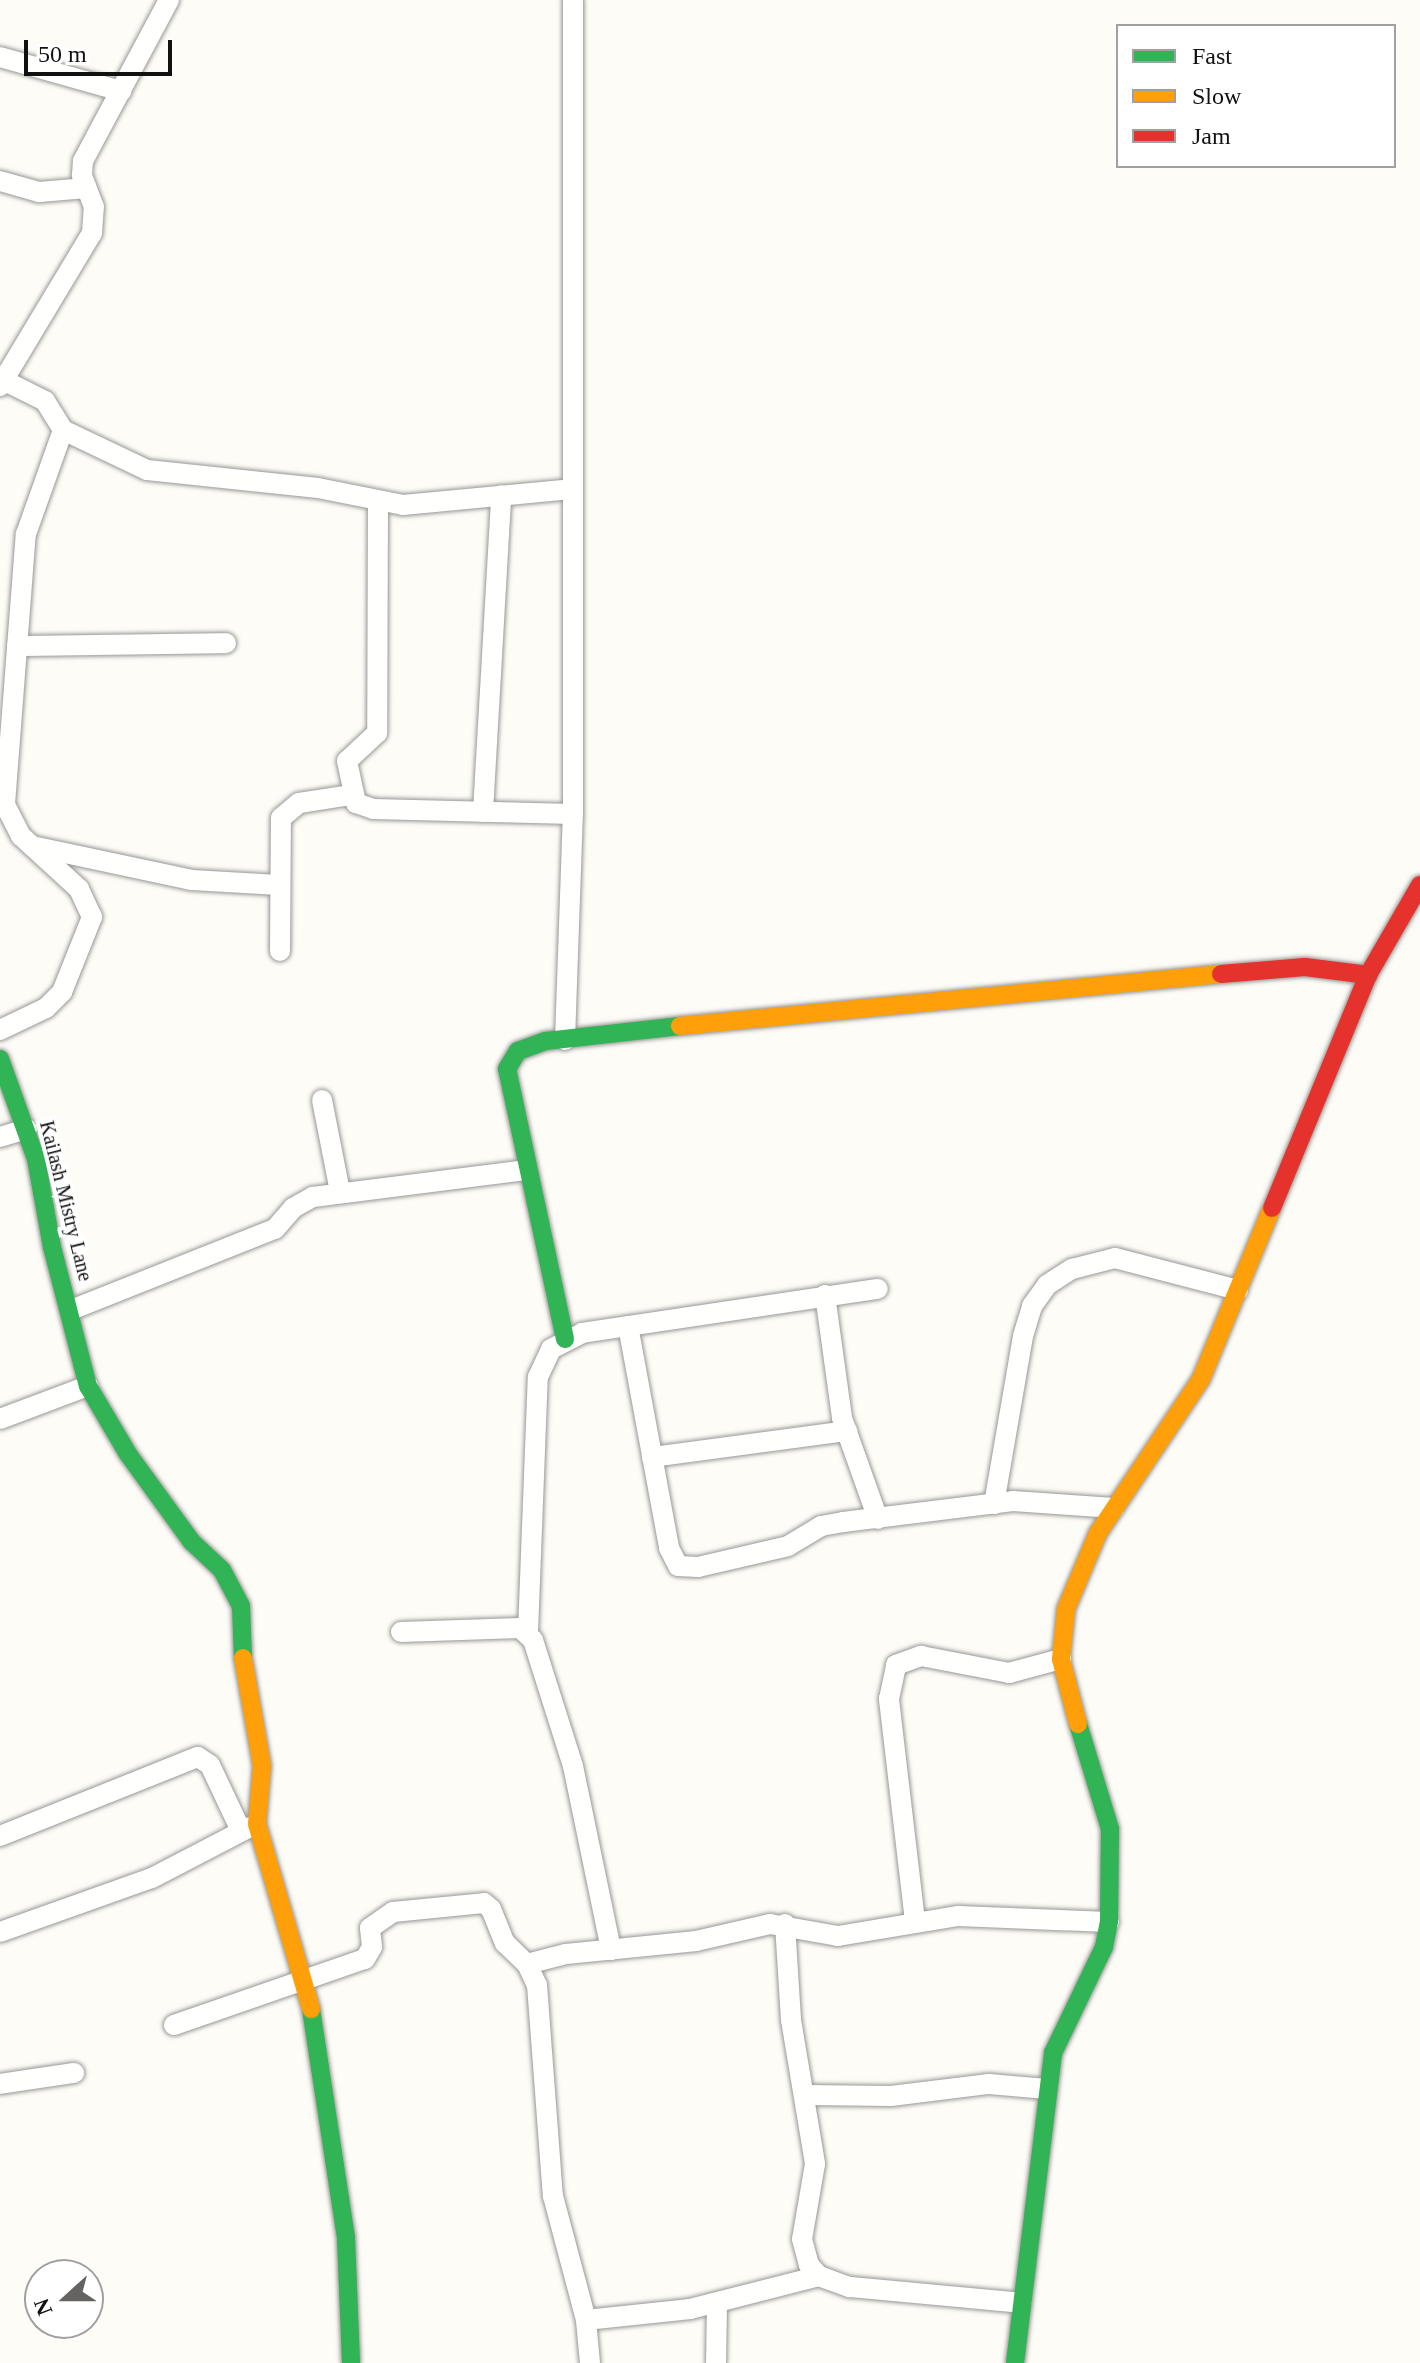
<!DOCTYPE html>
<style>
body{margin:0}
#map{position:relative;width:1420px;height:2363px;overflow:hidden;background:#fdfcf7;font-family:Georgia,serif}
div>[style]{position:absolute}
.roads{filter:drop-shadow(0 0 2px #979795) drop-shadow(0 0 2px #979795)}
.street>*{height:20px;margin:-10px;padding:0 10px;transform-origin:10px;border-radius:10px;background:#fffffe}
.fast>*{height:18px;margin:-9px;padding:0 9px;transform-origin:9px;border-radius:9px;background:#30b455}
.slow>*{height:18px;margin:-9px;padding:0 9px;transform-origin:9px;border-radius:9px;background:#ff9f0a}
.jam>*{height:18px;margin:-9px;padding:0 9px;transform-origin:9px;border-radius:9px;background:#e5322d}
span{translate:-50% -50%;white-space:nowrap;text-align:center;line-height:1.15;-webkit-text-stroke:8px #fff;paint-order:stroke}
.street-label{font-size:20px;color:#111}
.legend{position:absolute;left:1116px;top:24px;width:280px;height:144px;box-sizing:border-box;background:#fff;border:2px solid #a0a0a0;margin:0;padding:10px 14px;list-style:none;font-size:24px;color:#111}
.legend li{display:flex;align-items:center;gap:16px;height:40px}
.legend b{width:40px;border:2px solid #a0a0a0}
.north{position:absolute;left:24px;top:2259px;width:80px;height:80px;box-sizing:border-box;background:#fff;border:2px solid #a0a0a0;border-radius:50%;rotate:249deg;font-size:22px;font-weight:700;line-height:32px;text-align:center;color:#111}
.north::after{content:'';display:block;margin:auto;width:28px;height:36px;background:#646362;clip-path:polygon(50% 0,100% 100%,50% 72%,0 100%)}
.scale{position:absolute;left:24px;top:40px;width:148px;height:36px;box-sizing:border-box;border:4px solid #111;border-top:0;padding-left:10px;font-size:24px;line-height:28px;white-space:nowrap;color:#111;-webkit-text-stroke:6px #fff;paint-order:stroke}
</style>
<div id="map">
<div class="roads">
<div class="street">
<div style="left:0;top:57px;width:126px;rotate:15.7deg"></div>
<div style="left:0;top:181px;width:41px;rotate:15.8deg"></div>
<div style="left:39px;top:192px;width:48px;rotate:-4.8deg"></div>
<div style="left:5px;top:381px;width:45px;rotate:26.6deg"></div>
<div style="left:45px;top:401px;width:34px;rotate:58deg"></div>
<div style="left:63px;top:430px;width:93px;rotate:25.5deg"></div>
<div style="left:147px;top:470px;width:172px;rotate:6deg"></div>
<div style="left:318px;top:488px;width:87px;rotate:11.3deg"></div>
<div style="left:403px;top:505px;width:169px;rotate:-5.4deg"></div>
<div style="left:0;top:386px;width:179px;rotate:-59deg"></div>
<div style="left:92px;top:233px;width:26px;rotate:-86deg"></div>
<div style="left:94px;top:207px;width:34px;rotate:-111deg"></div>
<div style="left:82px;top:175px;width:14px;rotate:-86deg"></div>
<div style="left:83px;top:161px;width:183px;rotate:-61.9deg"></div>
<div style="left:378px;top:502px;width:231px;rotate:90.2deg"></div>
<div style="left:377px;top:733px;width:41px;rotate:137deg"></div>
<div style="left:347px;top:761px;width:43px;rotate:77.9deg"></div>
<div style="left:356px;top:803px;width:18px;rotate:19deg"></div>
<div style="left:373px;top:809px;width:200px;rotate:1.4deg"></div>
<div style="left:17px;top:646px;width:209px;rotate:-0.8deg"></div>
<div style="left:483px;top:812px;width:317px;rotate:-86.7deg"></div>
<div style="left:32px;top:846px;width:164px;rotate:12deg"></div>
<div style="left:192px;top:880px;width:87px;rotate:3.3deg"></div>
<div style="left:280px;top:951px;width:133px;rotate:-89.6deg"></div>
<div style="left:281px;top:818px;width:23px;rotate:-40deg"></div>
<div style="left:299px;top:803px;width:53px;rotate:-8.7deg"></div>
<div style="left:0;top:1030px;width:51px;rotate:-25.6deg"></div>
<div style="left:46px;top:1008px;width:23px;rotate:-45deg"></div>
<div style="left:62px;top:992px;width:81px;rotate:-68.2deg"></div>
<div style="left:92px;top:917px;width:31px;rotate:-115deg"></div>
<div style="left:79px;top:889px;width:79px;rotate:-137.6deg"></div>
<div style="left:21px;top:836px;width:36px;rotate:-117deg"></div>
<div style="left:5px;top:804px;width:271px;rotate:-85.6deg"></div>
<div style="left:26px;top:534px;width:110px;rotate:-70.4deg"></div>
<div style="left:565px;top:1040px;width:226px;rotate:-88deg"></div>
<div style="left:573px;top:814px;width:814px;rotate:-90deg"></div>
<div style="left:322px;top:1100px;width:94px;rotate:78.9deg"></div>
<div style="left:0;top:1137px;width:28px;rotate:-17deg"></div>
<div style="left:825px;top:1295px;width:124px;rotate:82.1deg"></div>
<div style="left:842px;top:1418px;width:107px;rotate:70.4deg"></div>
<div style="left:71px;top:1310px;width:219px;rotate:-21.7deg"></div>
<div style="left:275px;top:1229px;width:28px;rotate:-49deg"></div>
<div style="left:293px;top:1208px;width:23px;rotate:-29deg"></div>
<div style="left:313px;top:1197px;width:216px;rotate:-7.2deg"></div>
<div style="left:628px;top:1326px;width:226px;rotate:79.5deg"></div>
<div style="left:669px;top:1548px;width:20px;rotate:63deg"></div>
<div style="left:678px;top:1566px;width:20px;rotate:3deg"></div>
<div style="left:698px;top:1567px;width:92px;rotate:-13.1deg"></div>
<div style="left:788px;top:1546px;width:39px;rotate:-31deg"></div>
<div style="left:821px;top:1526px;width:22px;rotate:-10deg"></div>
<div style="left:843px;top:1522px;width:171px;rotate:-7deg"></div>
<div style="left:1013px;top:1501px;width:101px;rotate:4deg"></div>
<div style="left:0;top:1419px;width:94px;rotate:-20.6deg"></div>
<div style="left:652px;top:1457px;width:197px;rotate:-7.6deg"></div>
<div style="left:994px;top:1504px;width:170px;rotate:-80.2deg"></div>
<div style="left:1023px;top:1336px;width:31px;rotate:-73deg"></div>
<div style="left:1032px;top:1306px;width:26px;rotate:-54deg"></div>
<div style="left:1047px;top:1285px;width:30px;rotate:-33deg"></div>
<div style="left:1072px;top:1269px;width:44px;rotate:-14.3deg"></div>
<div style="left:1115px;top:1258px;width:127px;rotate:14.6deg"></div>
<div style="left:401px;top:1632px;width:119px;rotate:-1.9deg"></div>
<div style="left:520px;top:1628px;width:18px;rotate:43deg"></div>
<div style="left:533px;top:1640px;width:132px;rotate:72.4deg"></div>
<div style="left:573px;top:1766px;width:188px;rotate:78.3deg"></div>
<div style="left:528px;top:1632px;width:255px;rotate:-87.8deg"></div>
<div style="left:538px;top:1377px;width:31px;rotate:-65deg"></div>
<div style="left:551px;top:1349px;width:35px;rotate:-27deg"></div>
<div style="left:582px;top:1333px;width:299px;rotate:-8.5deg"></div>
<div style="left:0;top:1836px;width:213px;rotate:-21.8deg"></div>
<div style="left:198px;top:1757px;width:14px;rotate:34deg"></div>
<div style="left:210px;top:1765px;width:73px;rotate:64.8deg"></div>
<div style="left:915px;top:1921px;width:224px;rotate:-96.7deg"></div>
<div style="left:889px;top:1699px;width:35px;rotate:-78deg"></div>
<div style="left:896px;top:1665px;width:27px;rotate:-20deg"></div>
<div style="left:921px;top:1656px;width:90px;rotate:10.9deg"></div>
<div style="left:1009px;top:1673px;width:54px;rotate:-15.1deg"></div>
<div style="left:785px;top:1924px;width:96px;rotate:86.4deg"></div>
<div style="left:791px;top:2020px;width:146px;rotate:80.5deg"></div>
<div style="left:815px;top:2164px;width:76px;rotate:99.8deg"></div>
<div style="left:802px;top:2239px;width:27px;rotate:75deg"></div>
<div style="left:809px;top:2265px;width:15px;rotate:48deg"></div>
<div style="left:819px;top:2276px;width:33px;rotate:20deg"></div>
<div style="left:850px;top:2287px;width:172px;rotate:5.3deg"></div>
<div style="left:0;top:1932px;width:161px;rotate:-19.6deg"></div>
<div style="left:152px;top:1878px;width:110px;rotate:-27.5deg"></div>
<div style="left:527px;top:1964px;width:40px;rotate:-14.4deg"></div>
<div style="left:566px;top:1954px;width:131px;rotate:-5.7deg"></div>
<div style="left:696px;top:1941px;width:76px;rotate:-12.9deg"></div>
<div style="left:770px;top:1924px;width:69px;rotate:10deg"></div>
<div style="left:838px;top:1936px;width:122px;rotate:-9.5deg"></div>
<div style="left:958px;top:1916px;width:151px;rotate:2.3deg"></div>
<div style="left:174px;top:2025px;width:202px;rotate:-19.1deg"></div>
<div style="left:365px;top:1959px;width:14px;rotate:-60deg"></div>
<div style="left:372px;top:1947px;width:19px;rotate:-96deg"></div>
<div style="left:370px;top:1928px;width:28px;rotate:-35deg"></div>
<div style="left:393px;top:1912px;width:91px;rotate:-5.6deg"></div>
<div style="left:484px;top:1903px;width:9px;rotate:41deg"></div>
<div style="left:491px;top:1909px;width:37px;rotate:68deg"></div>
<div style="left:505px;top:1943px;width:30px;rotate:44deg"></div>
<div style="left:527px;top:1964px;width:23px;rotate:65deg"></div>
<div style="left:537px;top:1985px;width:212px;rotate:85.7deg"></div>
<div style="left:553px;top:2196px;width:128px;rotate:75.1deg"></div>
<div style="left:586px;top:2320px;width:43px;rotate:84.7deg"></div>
<div style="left:0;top:2084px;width:75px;rotate:-8.5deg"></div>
<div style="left:805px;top:2095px;width:86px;rotate:0.7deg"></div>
<div style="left:891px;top:2096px;width:99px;rotate:-7deg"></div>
<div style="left:989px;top:2084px;width:58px;rotate:4.9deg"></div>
<div style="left:586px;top:2320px;width:105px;rotate:-6deg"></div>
<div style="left:690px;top:2309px;width:133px;rotate:-14.3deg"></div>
<div style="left:716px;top:2363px;width:60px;rotate:-89deg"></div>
</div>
<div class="fast">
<div style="left:0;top:1059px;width:106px;rotate:70.2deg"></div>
<div style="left:36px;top:1159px;width:89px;rotate:79.7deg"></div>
<div style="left:52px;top:1247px;width:144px;rotate:75.5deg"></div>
<div style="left:88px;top:1386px;width:79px;rotate:59.5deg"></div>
<div style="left:128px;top:1454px;width:109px;rotate:54deg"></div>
<div style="left:192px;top:1542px;width:41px;rotate:43deg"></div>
<div style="left:222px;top:1570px;width:41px;rotate:62.2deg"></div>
<div style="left:241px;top:1606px;width:52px;rotate:87.8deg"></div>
<div style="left:565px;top:1339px;width:276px;rotate:-102.1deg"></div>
<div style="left:507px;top:1069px;width:21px;rotate:-59deg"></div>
<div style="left:518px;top:1051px;width:30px;rotate:-20deg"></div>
<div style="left:546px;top:1041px;width:135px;rotate:-6.4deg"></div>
<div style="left:311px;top:2009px;width:232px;rotate:81.3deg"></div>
<div style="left:346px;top:2238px;width:125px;rotate:87.7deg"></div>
<div style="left:1015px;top:2363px;width:312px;rotate:-83deg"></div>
<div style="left:1053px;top:2053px;width:118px;rotate:-64.3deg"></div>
<div style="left:1104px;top:1947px;width:25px;rotate:-79deg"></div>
<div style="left:1109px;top:1922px;width:93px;rotate:-89.4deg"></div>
<div style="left:1110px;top:1829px;width:110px;rotate:-106.9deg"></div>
</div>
<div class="slow">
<div style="left:680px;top:1026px;width:543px;rotate:-5.49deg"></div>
<div style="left:243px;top:1658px;width:110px;rotate:80deg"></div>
<div style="left:262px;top:1766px;width:58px;rotate:94.9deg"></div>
<div style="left:257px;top:1824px;width:193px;rotate:73.7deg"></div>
<div style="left:1078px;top:1724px;width:67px;rotate:-104.7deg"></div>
<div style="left:1061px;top:1659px;width:50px;rotate:-84.3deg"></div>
<div style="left:1066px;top:1609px;width:82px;rotate:-67.2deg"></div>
<div style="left:1098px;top:1533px;width:185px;rotate:-56.2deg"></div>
<div style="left:1201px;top:1379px;width:185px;rotate:-67.5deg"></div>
</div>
<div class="jam">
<div style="left:1221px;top:974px;width:84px;rotate:-4.8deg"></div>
<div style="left:1305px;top:967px;width:64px;rotate:7.2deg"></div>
<div style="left:1272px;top:1208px;width:252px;rotate:-67.6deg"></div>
<div style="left:1368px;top:975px;width:104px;rotate:-60deg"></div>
</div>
</div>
<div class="street-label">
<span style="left:66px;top:1201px;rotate:76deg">Kailash Mistry Lane</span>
</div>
<ul class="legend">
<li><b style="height:10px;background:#30b455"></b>Fast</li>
<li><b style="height:10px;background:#ff9f0a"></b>Slow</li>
<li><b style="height:10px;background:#e5322d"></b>Jam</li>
</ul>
<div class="north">N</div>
<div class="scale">50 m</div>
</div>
